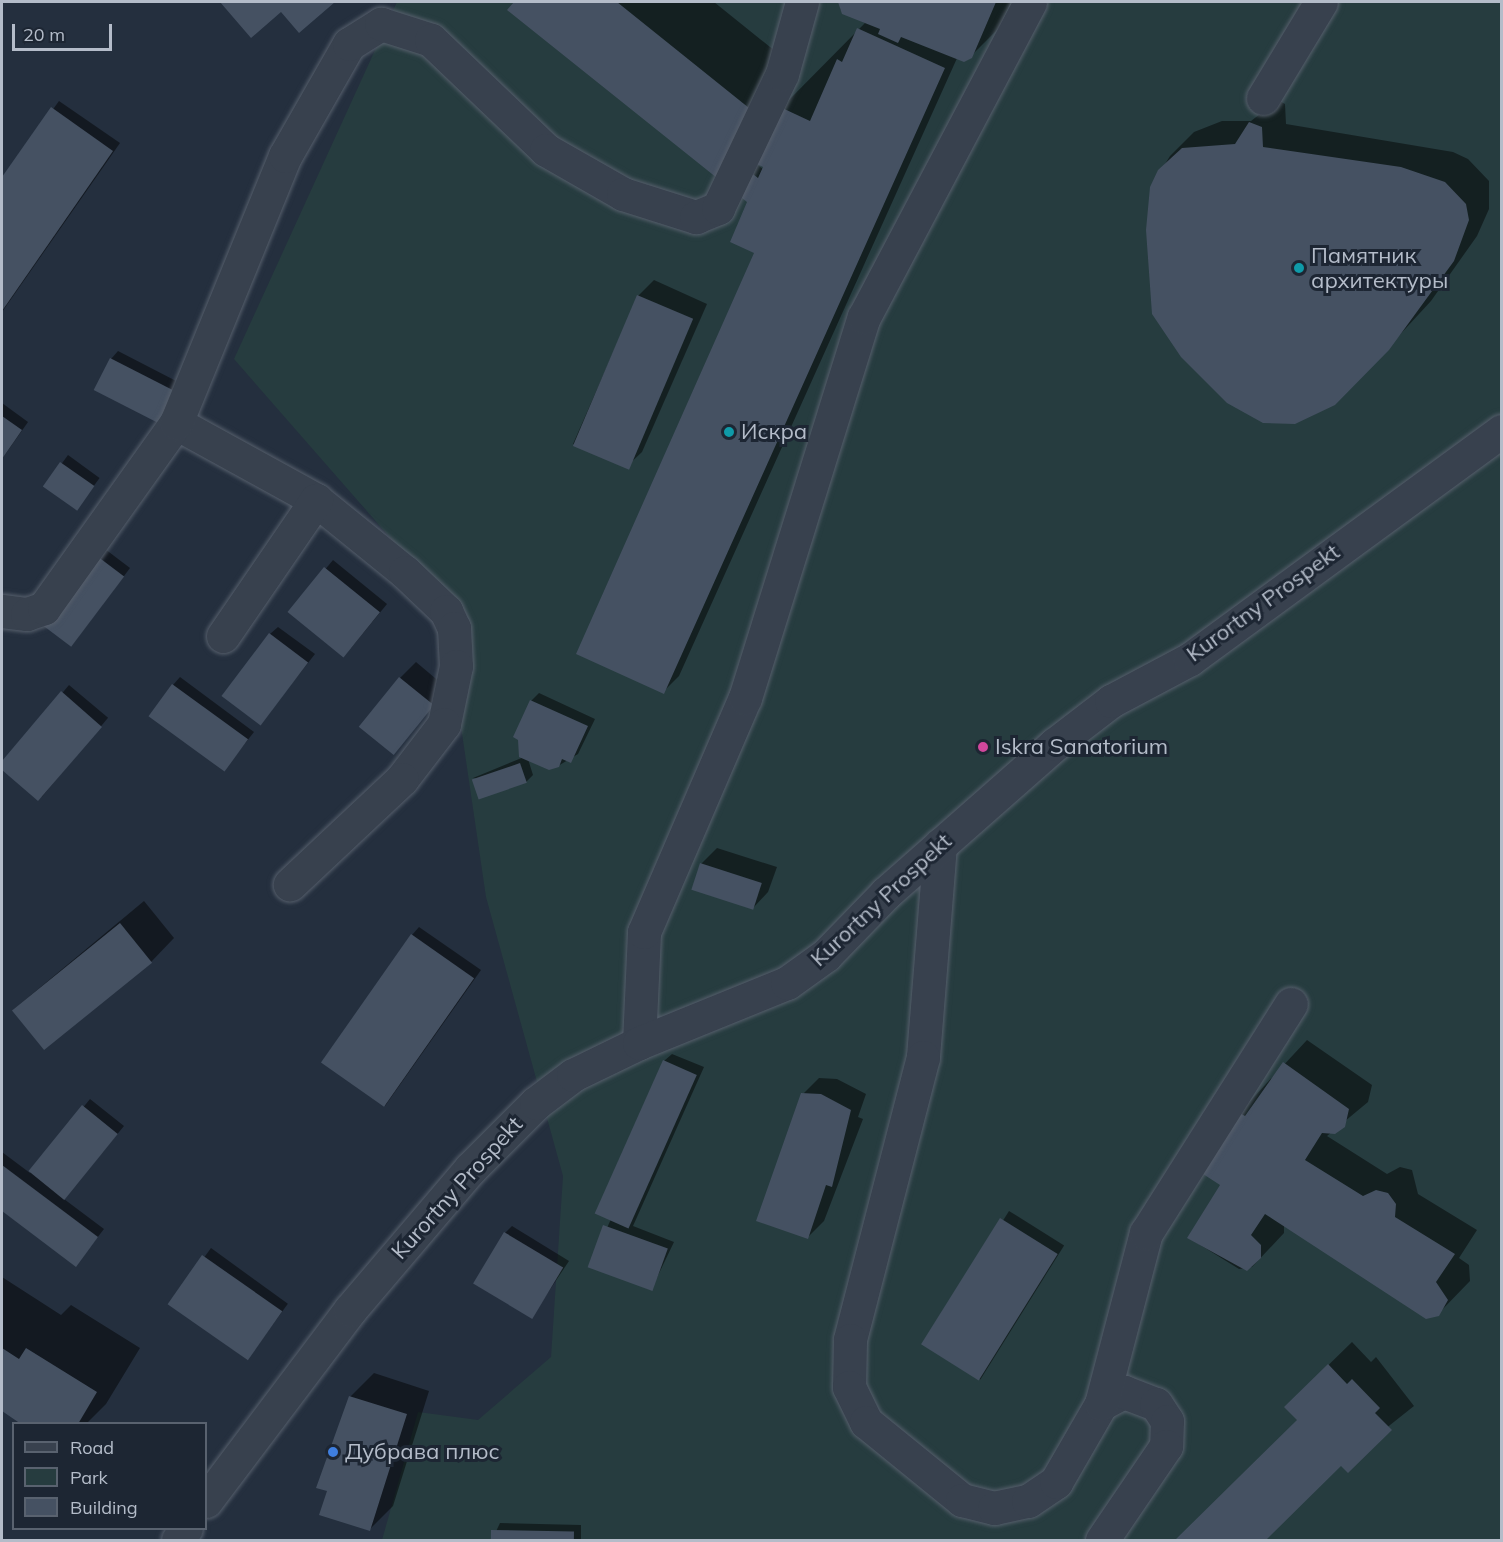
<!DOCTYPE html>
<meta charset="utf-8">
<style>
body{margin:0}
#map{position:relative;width:1503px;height:1542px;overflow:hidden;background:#242f3e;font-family:Mulish,sans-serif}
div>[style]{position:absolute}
.green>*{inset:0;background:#263c3f}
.shadow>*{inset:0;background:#0007;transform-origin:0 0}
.building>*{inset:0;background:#455162;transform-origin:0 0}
.roads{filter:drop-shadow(0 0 2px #565f6c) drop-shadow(0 0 2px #565f6c)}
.minor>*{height:33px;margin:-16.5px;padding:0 16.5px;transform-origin:16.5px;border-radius:16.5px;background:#38414e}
.dots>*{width:16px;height:16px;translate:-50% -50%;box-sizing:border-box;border:3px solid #1d2633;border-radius:50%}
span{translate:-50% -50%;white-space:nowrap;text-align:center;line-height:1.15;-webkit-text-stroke:6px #1d2633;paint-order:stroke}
.poi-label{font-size:22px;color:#b4bcc9}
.left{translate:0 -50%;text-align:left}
.street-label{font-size:22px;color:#b4bcc9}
.frame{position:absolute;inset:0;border:3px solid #b4bcc9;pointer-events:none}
.legend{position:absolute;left:12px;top:1422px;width:195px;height:108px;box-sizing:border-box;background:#1d2633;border:2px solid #59626f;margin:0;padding:8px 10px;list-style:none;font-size:18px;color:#b4bcc9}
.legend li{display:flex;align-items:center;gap:12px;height:30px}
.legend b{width:30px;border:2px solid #59626f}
.scale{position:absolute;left:12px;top:24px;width:100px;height:27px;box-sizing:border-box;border:3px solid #b4bcc9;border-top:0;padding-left:8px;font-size:18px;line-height:21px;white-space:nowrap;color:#b4bcc9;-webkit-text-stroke:4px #1d2633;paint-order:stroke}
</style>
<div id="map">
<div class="green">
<div style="clip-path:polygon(397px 2px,1501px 2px,1501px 1540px,382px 1540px,418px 1412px,478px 1420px,551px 1357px,563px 1176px,486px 897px,442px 597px,234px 359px)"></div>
</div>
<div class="shadow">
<div style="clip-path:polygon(222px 2px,333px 2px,300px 31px,281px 10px,251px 35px)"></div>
<div style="clip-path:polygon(515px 2px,714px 2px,801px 72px,736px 149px,763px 169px,781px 108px,865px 23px,840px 9px,843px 2px,1011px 2px,999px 28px,968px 59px,958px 56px,679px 676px,663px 692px,756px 252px,752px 195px,509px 10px)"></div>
<div style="clip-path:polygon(1278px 100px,1285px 104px,1286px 124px,1453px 152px,1468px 159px,1489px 181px,1489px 209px,1477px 236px,1431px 301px,1358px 380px,1151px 187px,1170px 156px,1194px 132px,1222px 121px,1251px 121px)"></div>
<div style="clip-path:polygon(59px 101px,120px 143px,2px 312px,2px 180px)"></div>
<div style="clip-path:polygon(654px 280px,707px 304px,642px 452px,626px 467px,573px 444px,638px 296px)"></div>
<div style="clip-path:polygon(118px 351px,180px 383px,165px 414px,111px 359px)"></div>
<div style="clip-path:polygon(2px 403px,28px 422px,2px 459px)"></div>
<div style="left:68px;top:455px;width:39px;height:39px;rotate:36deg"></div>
<div style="clip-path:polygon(101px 546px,130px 568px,72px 645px)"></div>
<div style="clip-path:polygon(333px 560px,387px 604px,351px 648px,290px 612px)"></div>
<div style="clip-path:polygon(278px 627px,315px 654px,261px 723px,270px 634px)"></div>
<div style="clip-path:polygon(416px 662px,448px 689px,393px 753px,400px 678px)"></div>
<div style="clip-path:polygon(180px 677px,254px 732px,224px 770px,173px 685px)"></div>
<div style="left:69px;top:685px;width:51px;height:103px;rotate:40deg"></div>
<div style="clip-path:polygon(539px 693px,595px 719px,578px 754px,558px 766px,528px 759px,533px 775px,526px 782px,473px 778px,524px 757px,531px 701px)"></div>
<div style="clip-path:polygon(717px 848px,777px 867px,768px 892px,753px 908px,701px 864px)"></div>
<div style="clip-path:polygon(144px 901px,174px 938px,151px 962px,13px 1010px)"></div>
<div style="clip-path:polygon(419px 927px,481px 970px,385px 1106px,412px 935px)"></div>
<div style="clip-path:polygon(1307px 1040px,1372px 1085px,1368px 1102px,1327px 1136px,1387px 1174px,1400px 1167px,1412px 1170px,1418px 1194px,1477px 1230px,1459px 1258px,1469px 1265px,1470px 1281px,1438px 1314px,1284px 1225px,1284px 1233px,1252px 1267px,1239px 1269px,1189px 1238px,1222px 1184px,1239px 1113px)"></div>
<div style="clip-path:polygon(672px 1054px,704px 1067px,633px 1226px,674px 1242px,651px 1290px,590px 1266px,611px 1219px,664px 1061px)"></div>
<div style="clip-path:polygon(819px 1078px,837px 1079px,866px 1094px,858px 1117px,863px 1119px,824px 1221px,808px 1237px,803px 1094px)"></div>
<div style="clip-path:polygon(90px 1099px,124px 1126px,64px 1199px,104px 1229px,76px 1265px,2px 1209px,2px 1152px,30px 1173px)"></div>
<div style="left:1009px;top:1211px;width:65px;height:158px;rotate:32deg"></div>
<div style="clip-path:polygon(512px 1226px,569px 1261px,531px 1318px,505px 1233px)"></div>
<div style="left:211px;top:1248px;width:95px;height:69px;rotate:36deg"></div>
<div style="clip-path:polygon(2px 1277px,61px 1315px,71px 1305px,140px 1348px,106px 1404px,86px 1424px,24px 1424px,2px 1410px)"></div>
<div style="clip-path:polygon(1352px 1342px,1371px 1362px,1376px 1357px,1414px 1406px,1341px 1464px,1264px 1540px,1177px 1540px,1299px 1420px,1309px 1384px)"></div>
<div style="clip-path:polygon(374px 1373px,429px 1391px,393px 1506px,370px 1529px,350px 1397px)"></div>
<div style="clip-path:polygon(500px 1523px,581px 1525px,581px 1540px,492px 1540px)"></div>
</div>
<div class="building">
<div style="clip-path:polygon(220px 2px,335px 2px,299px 33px,281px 12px,251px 38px)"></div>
<div style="clip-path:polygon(514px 2px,617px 2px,759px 116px,728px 155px,758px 178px,763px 167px,755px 163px,780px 107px,810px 121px,837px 59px,842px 62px,857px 28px,945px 68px,664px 694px,576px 654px,754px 253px,730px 242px,747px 202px,507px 10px)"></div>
<div style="clip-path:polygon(838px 2px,996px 2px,972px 58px,964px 62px,901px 37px,898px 43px,878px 34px,880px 29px,842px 14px)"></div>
<div style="clip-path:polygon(51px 107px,113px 151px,2px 311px,2px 177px)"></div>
<div style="clip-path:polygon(1249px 122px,1262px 127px,1263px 147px,1401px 167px,1445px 182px,1466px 204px,1469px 220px,1454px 261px,1389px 350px,1335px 405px,1295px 424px,1263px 423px,1227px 403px,1181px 357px,1152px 314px,1146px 230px,1150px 187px,1158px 170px,1182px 148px,1235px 144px)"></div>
<div style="left:637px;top:295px;width:61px;height:164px;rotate:23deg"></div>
<div style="left:110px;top:358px;width:72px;height:36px;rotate:27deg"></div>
<div style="clip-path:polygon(2px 416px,22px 430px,2px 459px)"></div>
<div style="left:60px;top:462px;width:42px;height:30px;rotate:35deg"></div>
<div style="left:93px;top:553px;width:39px;height:88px;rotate:37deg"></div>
<div style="left:324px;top:567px;width:72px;height:58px;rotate:39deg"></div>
<div style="left:269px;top:633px;width:49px;height:79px;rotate:37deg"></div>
<div style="left:399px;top:677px;width:45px;height:64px;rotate:39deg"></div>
<div style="left:172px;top:684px;width:94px;height:40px;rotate:36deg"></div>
<div style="clip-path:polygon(61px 691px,102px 727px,38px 801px,2px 770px,2px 761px)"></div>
<div style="clip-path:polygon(530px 700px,588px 726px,571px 763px,562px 759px,559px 767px,549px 770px,519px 757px,518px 740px,513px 737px)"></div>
<div style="left:520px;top:763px;width:21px;height:51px;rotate:71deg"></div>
<div style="left:700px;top:863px;width:65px;height:28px;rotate:18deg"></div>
<div style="left:120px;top:923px;width:51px;height:139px;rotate:51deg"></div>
<div style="left:411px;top:934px;width:77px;height:157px;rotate:35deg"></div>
<div style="left:663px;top:1060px;width:37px;height:168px;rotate:24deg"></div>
<div style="clip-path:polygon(1283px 1062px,1349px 1109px,1345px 1127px,1335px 1134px,1322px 1133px,1305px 1160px,1363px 1196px,1376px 1190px,1388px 1193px,1396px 1204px,1395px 1217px,1455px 1254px,1436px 1282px,1448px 1300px,1439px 1316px,1426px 1319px,1265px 1214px,1251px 1235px,1261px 1245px,1261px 1258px,1247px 1271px,1187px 1238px,1220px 1185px,1200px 1172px,1238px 1112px,1245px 1116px)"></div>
<div style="clip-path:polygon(801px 1093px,821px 1094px,851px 1110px,832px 1187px,826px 1185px,808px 1239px,756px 1221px)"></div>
<div style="left:82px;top:1105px;width:46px;height:85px;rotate:39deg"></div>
<div style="clip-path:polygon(2px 1165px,98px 1237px,76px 1267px,2px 1211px)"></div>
<div style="left:1000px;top:1218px;width:68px;height:149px;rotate:32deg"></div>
<div style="left:603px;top:1225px;width:69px;height:45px;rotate:20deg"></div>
<div style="left:504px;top:1232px;width:69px;height:60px;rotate:31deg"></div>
<div style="left:202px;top:1255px;width:98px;height:60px;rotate:35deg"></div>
<div style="clip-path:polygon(2px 1348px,19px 1359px,26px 1348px,97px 1392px,78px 1424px,21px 1424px,2px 1411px)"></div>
<div style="clip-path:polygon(1328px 1364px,1347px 1384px,1352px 1379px,1380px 1408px,1375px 1413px,1392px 1430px,1348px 1473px,1341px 1466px,1266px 1540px,1175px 1540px,1297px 1420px,1284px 1407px)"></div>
<div style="clip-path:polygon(349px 1396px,407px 1414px,370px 1531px,319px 1515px,327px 1491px,316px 1488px)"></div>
<div style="left:491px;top:1530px;width:83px;height:10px;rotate:1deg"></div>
</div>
<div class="roads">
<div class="minor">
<div style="left:1263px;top:98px;width:112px;rotate:-58.9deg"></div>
<div style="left:176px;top:423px;width:160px;rotate:28.8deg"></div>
<div style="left:316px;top:500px;width:114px;rotate:39deg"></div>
<div style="left:405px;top:572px;width:57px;rotate:43.6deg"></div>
<div style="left:446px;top:611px;width:19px;rotate:65deg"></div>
<div style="left:454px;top:628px;width:38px;rotate:87deg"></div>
<div style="left:456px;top:666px;width:59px;rotate:101.7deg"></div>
<div style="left:444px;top:724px;width:69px;rotate:127.4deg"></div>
<div style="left:402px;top:779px;width:154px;rotate:136.8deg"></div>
<div style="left:2px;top:611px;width:25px;rotate:7deg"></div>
<div style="left:27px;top:614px;width:18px;rotate:-19deg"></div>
<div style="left:44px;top:608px;width:227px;rotate:-54.5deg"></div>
<div style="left:176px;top:423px;width:288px;rotate:-67.8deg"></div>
<div style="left:285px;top:156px;width:129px;rotate:-60.3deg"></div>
<div style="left:349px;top:44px;width:38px;rotate:-32deg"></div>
<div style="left:381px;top:24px;width:52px;rotate:17.7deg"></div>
<div style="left:431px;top:40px;width:159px;rotate:43.7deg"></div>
<div style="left:546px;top:150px;width:89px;rotate:29.7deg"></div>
<div style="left:623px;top:194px;width:77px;rotate:17.5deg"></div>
<div style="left:696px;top:217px;width:24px;rotate:-22deg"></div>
<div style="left:718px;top:208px;width:148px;rotate:-64.5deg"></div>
<div style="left:782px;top:74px;width:75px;rotate:-74.5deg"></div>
<div style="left:223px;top:636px;width:165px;rotate:-55.6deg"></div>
<div style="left:940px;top:845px;width:213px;rotate:94.6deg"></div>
<div style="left:923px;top:1057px;width:292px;rotate:104.5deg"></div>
<div style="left:850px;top:1340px;width:47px;rotate:91.2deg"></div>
<div style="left:849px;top:1387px;width:39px;rotate:64deg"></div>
<div style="left:866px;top:1422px;width:124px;rotate:39.1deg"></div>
<div style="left:962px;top:1500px;width:33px;rotate:14deg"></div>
<div style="left:994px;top:1508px;width:35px;rotate:-12deg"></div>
<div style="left:1028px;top:1501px;width:34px;rotate:-34deg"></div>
<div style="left:1056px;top:1482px;width:90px;rotate:-60deg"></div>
<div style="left:1101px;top:1404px;width:26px;rotate:-28deg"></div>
<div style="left:1124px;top:1392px;width:34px;rotate:21deg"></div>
<div style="left:1156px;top:1404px;width:20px;rotate:57deg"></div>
<div style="left:1167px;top:1421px;width:25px;rotate:92deg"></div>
<div style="left:1166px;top:1446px;width:114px;rotate:124.2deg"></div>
<div style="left:639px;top:1043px;width:111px;rotate:-87.4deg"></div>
<div style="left:644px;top:932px;width:255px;rotate:-66.7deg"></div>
<div style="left:745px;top:698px;width:399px;rotate:-72.7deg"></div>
<div style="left:864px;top:317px;width:356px;rotate:-62.2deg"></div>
<div style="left:1101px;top:1404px;width:177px;rotate:-75.3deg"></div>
<div style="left:1146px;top:1233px;width:271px;rotate:-57.7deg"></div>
<div style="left:206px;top:1501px;width:239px;rotate:-53deg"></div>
<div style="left:350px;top:1310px;width:185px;rotate:-49.6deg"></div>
<div style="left:470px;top:1169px;width:93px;rotate:-45deg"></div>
<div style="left:536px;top:1103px;width:46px;rotate:-37.1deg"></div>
<div style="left:573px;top:1075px;width:73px;rotate:-25.9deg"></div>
<div style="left:639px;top:1043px;width:160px;rotate:-22.1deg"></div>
<div style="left:787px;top:983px;width:48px;rotate:-35.7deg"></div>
<div style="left:826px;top:955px;width:86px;rotate:-45.9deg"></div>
<div style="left:886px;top:893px;width:225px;rotate:-41.4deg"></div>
<div style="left:1055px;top:744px;width:71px;rotate:-37.5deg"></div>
<div style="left:1111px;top:701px;width:89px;rotate:-28deg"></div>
<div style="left:1190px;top:659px;width:386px;rotate:-36.2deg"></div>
<div style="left:178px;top:1540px;width:14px;rotate:-56deg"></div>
</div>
</div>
<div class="dots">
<div style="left:1299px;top:268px;background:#0f9aa8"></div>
<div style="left:729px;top:432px;background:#0f9aa8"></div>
<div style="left:983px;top:747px;background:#d1479c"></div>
<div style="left:333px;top:1452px;background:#3f7fe0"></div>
</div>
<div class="poi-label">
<span class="left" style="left:1311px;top:268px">Памятник<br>архитектуры</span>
<span class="left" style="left:741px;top:432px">Искра</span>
<span class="left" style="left:995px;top:747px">Iskra Sanatorium</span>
<span class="left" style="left:345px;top:1452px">Дубрава плюс</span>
</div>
<div class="street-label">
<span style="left:1263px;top:603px;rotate:-36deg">Kurortny Prospekt</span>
<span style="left:881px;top:900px;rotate:-43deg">Kurortny Prospekt</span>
<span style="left:457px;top:1188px;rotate:-48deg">Kurortny Prospekt</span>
</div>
<div class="frame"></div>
<ul class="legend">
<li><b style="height:8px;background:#38414e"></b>Road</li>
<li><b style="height:16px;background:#263c3f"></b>Park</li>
<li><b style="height:16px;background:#455162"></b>Building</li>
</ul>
<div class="scale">20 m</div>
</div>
